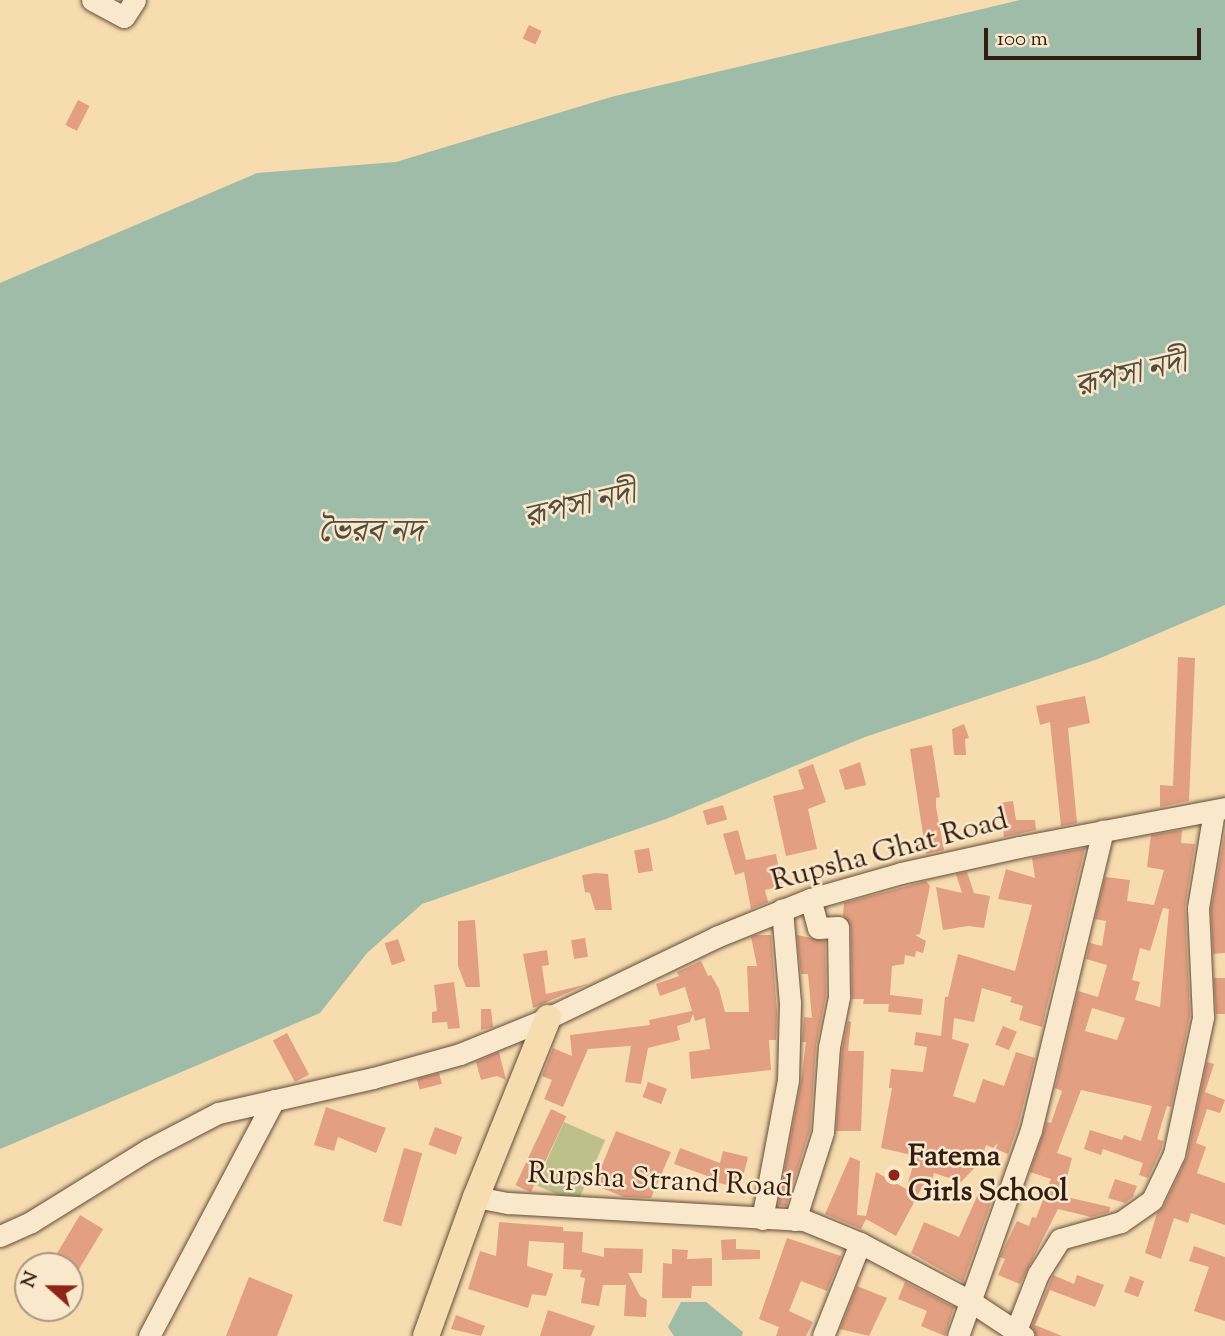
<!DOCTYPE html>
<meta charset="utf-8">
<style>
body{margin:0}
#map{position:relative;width:1225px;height:1336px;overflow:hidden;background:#f7dcb0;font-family:"Sorts Mill Goudy","Noto Serif Bengali",serif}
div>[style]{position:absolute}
.green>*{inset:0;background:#bdc08b;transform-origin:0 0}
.water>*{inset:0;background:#9ebca7}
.building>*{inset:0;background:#e29f82;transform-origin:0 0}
.roads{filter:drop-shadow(0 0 2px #624d3a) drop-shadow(0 0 2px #624d3a)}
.minor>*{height:21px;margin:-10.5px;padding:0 10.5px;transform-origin:10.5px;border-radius:10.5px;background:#fae8cc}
.major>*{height:26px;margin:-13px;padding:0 13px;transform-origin:13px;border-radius:13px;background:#f7dcb0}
.dots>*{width:19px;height:19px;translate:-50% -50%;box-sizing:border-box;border:4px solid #fae8cc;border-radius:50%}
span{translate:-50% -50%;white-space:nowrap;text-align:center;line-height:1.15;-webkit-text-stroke:5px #fae8cc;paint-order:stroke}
.street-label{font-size:30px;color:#311d12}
.poi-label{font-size:30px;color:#311d12;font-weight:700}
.left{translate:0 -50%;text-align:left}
.water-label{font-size:32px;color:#524d3f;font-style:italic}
.north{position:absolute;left:14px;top:1252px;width:70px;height:70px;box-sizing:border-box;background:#fae8cc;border:2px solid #aa9782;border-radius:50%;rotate:291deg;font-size:19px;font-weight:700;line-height:28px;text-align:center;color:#311d12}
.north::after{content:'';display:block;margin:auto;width:24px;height:32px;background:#8f2418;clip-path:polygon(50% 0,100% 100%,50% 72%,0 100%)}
.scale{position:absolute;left:984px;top:28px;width:217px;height:32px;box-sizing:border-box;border:4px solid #311d12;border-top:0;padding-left:9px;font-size:21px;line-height:24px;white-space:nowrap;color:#311d12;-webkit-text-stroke:5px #fae8cc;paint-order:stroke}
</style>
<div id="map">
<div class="green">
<div style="left:564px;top:1122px;width:45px;height:69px;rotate:24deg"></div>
</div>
<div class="water">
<div style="clip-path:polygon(1020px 0,1225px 0,1225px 605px,1098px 659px,865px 737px,666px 819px,422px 904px,367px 953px,320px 1013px,0 1149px,0 283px,257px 173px,396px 162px,611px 97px)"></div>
<div style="clip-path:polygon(681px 1302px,706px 1302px,743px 1332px,742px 1336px,674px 1336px,668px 1327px)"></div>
</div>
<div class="building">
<div style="left:529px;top:25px;width:14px;height:15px;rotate:25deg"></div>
<div style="left:78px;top:100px;width:13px;height:28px;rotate:27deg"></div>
<div style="clip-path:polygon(1178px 657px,1195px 658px,1189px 801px,1160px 807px,1160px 785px,1173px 786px)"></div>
<div style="clip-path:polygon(1085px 696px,1090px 723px,1068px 728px,1077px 823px,1061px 826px,1050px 722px,1040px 725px,1036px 706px)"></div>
<div style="clip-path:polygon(964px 724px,969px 738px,965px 739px,966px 755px,954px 755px,952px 729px)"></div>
<div style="clip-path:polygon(932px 745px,940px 797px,936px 798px,936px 807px,944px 850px,926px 854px,910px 749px)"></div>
<div style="clip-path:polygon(860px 762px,866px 785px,845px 790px,839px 770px)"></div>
<div style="clip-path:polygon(813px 764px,826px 802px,808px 809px,817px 849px,786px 856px,773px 796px,804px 789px,798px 770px)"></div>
<div style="clip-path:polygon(1013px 801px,1016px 820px,1035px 820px,1036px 830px,1004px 837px,1000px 803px)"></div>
<div style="left:723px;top:805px;width:15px;height:21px;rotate:74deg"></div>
<div style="clip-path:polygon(738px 830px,746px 860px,776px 854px,782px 886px,765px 890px,768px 902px,751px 909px,744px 872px,735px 875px,723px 834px)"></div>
<div style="clip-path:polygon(evenodd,1182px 830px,1181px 843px,1195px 844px,1185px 908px,1190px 1016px,1171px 1107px,1167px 1106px,1157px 1139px,1163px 1141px,1161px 1150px,1148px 1178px,1139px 1175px,1143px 1163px,1103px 1149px,1101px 1155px,1084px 1149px,1090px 1130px,1122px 1140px,1124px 1135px,1141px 1141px,1152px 1106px,1081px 1090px,1057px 1153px,1072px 1158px,1062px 1196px,1110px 1207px,1109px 1212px,1091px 1217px,1058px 1209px,1020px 1284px,998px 1275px,1005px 1259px,1000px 1257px,1017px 1221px,1029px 1226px,1032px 1217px,1036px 1218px,1051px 1179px,1030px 1172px,1047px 1122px,1051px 1123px,1062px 1091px,1055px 1088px,1078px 991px,1098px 997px,1107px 965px,1086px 959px,1090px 943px,1102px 946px,1106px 921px,1095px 919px,1105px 877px,1130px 880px,1127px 901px,1154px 905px,1164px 870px,1147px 867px,1151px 835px,1182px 830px,1163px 908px,1169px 909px,1160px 1007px,1135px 1000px,1140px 982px,1132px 980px,1140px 948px,1150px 951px,1163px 908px,1182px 830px,1092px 1008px,1125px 1018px,1117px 1040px,1085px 1031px,1092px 1008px)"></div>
<div style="clip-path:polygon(1225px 832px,1225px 953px,1213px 954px,1211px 909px)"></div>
<div style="left:649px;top:848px;width:23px;height:15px;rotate:80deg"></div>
<div style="clip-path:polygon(1085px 848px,1042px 1027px,1019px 1020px,1023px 1006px,1010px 1002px,1012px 997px,982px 988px,974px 1022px,954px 1018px,952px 1039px,969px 1044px,953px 1096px,975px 1103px,983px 1079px,1004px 1086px,1016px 1052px,1035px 1058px,1018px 1126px,1008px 1154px,996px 1149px,998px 1143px,993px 1148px,986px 1145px,981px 1161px,961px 1182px,934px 1173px,932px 1181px,927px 1178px,896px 1236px,866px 1219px,861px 1229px,825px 1214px,850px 1157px,860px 1161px,857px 1215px,866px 1216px,876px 1172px,906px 1189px,916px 1156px,881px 1148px,892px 1088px,889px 1088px,891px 1069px,923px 1072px,927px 1047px,914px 1045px,916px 1032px,941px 1036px,945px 997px,948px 997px,958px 954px,1015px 971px,1032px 905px,998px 899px,1006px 869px,1035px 878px,1032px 858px)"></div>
<div style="clip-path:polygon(967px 872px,974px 893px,990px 896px,984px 928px,968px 926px,943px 930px,936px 887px,962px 893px,956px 874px)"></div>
<div style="clip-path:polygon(596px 873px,608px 874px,612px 910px,595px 910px,590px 893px,585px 892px,582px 875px)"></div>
<div style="clip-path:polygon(926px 881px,930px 886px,920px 934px,915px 935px,926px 941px,923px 953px,916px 951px,915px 957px,905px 955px,904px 964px,892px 966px,890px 995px,923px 999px,921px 1015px,888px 1012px,889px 1004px,863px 1004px,864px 999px,852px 999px,851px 927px,843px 915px,844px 903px)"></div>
<div style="clip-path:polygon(475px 920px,480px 987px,466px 987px,458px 966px,458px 921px)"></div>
<div style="clip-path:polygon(756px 935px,771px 935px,777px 1012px,776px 1040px,769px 1040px,771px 1070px,691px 1079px,689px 1052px,710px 1049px,705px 1018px,695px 1021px,693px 1014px,690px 1022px,677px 1026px,680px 1040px,648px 1048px,641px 1084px,625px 1082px,631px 1046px,588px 1049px,563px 1107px,544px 1099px,552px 1080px,542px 1076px,553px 1048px,572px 1056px,570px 1035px,650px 1025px,649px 1020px,692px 1011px,685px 987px,660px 996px,656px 984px,679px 976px,677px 972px,701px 961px,708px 976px,711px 975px,719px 989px,725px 1012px,749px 1012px,747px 966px,757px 966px,751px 937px)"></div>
<div style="clip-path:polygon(797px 935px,825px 941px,826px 996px,816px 1046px,810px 1130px,786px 1206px,778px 1205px,801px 1082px,806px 1042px,802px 1042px,804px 1017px,812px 1018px,808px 974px,801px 974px)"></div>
<div style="left:585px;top:938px;width:19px;height:14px;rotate:81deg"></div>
<div style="left:398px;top:939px;width:23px;height:14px;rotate:72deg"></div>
<div style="clip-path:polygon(547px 950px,549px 965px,542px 966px,546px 994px,588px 984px,533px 1008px,523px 954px)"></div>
<div style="clip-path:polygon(1214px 978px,1225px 978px,1225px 1014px,1216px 1014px)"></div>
<div style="clip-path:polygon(454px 982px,460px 1028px,448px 1029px,447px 1022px,432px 1023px,432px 1012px,437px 1011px,434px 985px)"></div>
<div style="clip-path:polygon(481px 1009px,491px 1009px,493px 1027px,481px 1030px)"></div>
<div style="clip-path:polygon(848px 1021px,851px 1022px,848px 1051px,864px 1051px,861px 1131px,836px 1131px,842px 1049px)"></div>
<div style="left:1003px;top:1026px;width:15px;height:20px;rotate:23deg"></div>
<div style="left:287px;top:1033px;width:47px;height:16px;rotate:62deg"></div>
<div style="clip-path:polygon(499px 1052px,506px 1080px,497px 1076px,481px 1080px,476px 1062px)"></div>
<div style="clip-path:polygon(1207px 1062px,1214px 1064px,1205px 1092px,1225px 1100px,1220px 1113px,1207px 1109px,1196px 1143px,1206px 1147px,1197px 1173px,1225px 1183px,1225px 1225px,1191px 1213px,1188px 1223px,1174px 1218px,1161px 1259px,1145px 1253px,1157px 1213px,1164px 1206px,1187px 1157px)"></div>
<div style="left:439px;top:1073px;width:11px;height:23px;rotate:75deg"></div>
<div style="left:648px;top:1082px;width:20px;height:16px;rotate:20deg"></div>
<div style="clip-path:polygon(326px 1107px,386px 1128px,376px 1153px,338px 1137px,334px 1151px,314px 1145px)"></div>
<div style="left:551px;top:1109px;width:17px;height:84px;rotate:25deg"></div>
<div style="left:435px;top:1127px;width:29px;height:19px;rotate:20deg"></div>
<div style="clip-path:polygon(616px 1131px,671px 1152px,651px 1198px,624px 1197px,594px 1185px)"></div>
<div style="left:404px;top:1148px;width:19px;height:76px;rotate:16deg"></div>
<div style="clip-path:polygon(680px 1148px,720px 1163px,723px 1151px,748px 1157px,740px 1188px,715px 1182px,716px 1179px,674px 1164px)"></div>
<div style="clip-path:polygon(1115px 1179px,1137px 1186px,1133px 1197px,1125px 1203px,1108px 1198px)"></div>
<div style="clip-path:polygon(979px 1192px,993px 1197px,963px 1282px,911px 1253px,924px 1222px,959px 1237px)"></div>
<div style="left:80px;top:1215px;width:27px;height:49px;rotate:31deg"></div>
<div style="clip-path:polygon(499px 1222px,563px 1227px,563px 1231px,583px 1232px,582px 1252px,604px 1257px,604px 1248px,643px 1249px,642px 1273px,628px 1273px,640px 1296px,647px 1300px,646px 1317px,624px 1316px,626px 1285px,603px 1285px,599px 1306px,581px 1303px,585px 1278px,580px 1277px,582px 1270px,563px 1269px,564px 1243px,529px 1241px,527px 1266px,553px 1274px,546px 1296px,532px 1294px,528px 1308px,468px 1289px,480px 1251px,496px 1256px)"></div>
<div style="clip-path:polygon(787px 1238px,841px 1256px,827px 1291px,801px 1281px,789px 1311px,813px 1322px,806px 1336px,776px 1336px,779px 1327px,759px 1319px)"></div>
<div style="clip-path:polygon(736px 1239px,736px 1249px,760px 1250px,760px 1259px,722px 1260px,721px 1240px)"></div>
<div style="clip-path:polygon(1194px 1246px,1225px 1257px,1225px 1321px,1194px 1311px,1209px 1267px,1189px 1261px)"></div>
<div style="clip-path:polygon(672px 1249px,688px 1250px,687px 1259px,712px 1258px,712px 1286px,692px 1286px,691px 1298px,662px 1298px,663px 1263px,672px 1264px)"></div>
<div style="clip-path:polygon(1053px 1275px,1074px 1284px,1077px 1275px,1104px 1285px,1095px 1307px,1050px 1290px,1035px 1325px,1062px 1336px,1036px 1336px,1032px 1326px)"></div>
<div style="left:1130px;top:1276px;width:15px;height:17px;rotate:20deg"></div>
<div style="clip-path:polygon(249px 1277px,293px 1295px,277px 1336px,226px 1336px)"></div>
<div style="clip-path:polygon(905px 1282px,954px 1307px,945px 1336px,921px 1326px,927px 1311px,898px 1299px)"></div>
<div style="clip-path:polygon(857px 1286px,887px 1298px,869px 1336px,840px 1329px)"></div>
<div style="clip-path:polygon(548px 1310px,595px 1326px,591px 1336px,540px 1336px)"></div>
<div style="clip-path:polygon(456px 1315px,485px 1326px,481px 1336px,451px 1329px)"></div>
</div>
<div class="roads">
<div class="minor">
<div style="left:92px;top:0;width:36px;rotate:28deg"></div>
<div style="left:124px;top:17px;width:20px;rotate:-57deg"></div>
<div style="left:476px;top:1197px;width:33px;rotate:11deg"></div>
<div style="left:508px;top:1203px;width:296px;rotate:3.3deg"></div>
<div style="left:804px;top:1220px;width:61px;rotate:22.3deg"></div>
<div style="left:860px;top:1243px;width:124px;rotate:27.8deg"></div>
<div style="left:970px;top:1301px;width:64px;rotate:33.4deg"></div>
<div style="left:762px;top:1219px;width:141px;rotate:-79.4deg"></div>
<div style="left:788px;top:1080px;width:77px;rotate:-88.5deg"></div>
<div style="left:790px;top:1003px;width:94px;rotate:-94.9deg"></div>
<div style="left:795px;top:1220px;width:92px;rotate:-72.3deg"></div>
<div style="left:823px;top:1132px;width:85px;rotate:-86deg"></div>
<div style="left:829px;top:1047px;width:51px;rotate:-78.7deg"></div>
<div style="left:839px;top:997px;width:70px;rotate:-90.8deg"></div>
<div style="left:838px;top:927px;width:20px;rotate:177deg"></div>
<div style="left:818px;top:928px;width:30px;rotate:-105deg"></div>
<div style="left:0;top:1236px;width:34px;rotate:-24deg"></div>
<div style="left:31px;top:1222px;width:137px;rotate:-31.8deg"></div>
<div style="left:147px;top:1150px;width:80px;rotate:-27.5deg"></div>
<div style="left:218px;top:1113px;width:159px;rotate:-12.7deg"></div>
<div style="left:373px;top:1078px;width:90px;rotate:-15.4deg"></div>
<div style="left:460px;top:1054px;width:95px;rotate:-22.2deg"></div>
<div style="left:548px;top:1018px;width:187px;rotate:-25.7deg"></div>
<div style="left:716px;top:937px;width:101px;rotate:-22deg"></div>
<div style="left:810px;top:899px;width:95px;rotate:-15.9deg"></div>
<div style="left:901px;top:873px;width:121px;rotate:-12.4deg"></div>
<div style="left:1019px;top:847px;width:210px;rotate:-10.7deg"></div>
<div style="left:1015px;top:1333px;width:63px;rotate:-68.7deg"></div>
<div style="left:1038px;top:1274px;width:41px;rotate:-57.8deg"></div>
<div style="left:1060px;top:1239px;width:63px;rotate:-15.6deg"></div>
<div style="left:1121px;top:1222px;width:38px;rotate:-35deg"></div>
<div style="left:1152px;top:1200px;width:51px;rotate:-64.4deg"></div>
<div style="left:1174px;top:1154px;width:140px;rotate:-78deg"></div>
<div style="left:1203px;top:1017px;width:109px;rotate:-92.6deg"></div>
<div style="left:1198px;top:908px;width:98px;rotate:-80.6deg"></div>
<div style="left:149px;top:1336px;width:267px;rotate:-62.1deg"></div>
<div style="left:823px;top:1336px;width:100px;rotate:-68.3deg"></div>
<div style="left:958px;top:1336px;width:219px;rotate:-70.5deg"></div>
<div style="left:1031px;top:1130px;width:308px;rotate:-76.5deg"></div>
</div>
<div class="major">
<div style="left:426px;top:1336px;width:148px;rotate:-70.2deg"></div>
<div style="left:476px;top:1197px;width:193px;rotate:-68.1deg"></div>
</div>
</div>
<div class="dots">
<div style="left:894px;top:1175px;background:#8f2418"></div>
</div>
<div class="street-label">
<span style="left:890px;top:852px;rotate:-15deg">Rupsha Ghat Road</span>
<span style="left:660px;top:1182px;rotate:3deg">Rupsha Strand Road</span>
</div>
<div class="poi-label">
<span class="left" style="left:908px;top:1175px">Fatema<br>Girls School</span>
</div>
<div class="water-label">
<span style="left:1131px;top:376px;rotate:-13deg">রূপসা নদী</span>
<span style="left:580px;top:507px;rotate:-13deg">রূপসা নদী</span>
<span style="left:370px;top:533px">ভৈরব নদ</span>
</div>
<div class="north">N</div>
<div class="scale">100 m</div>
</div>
